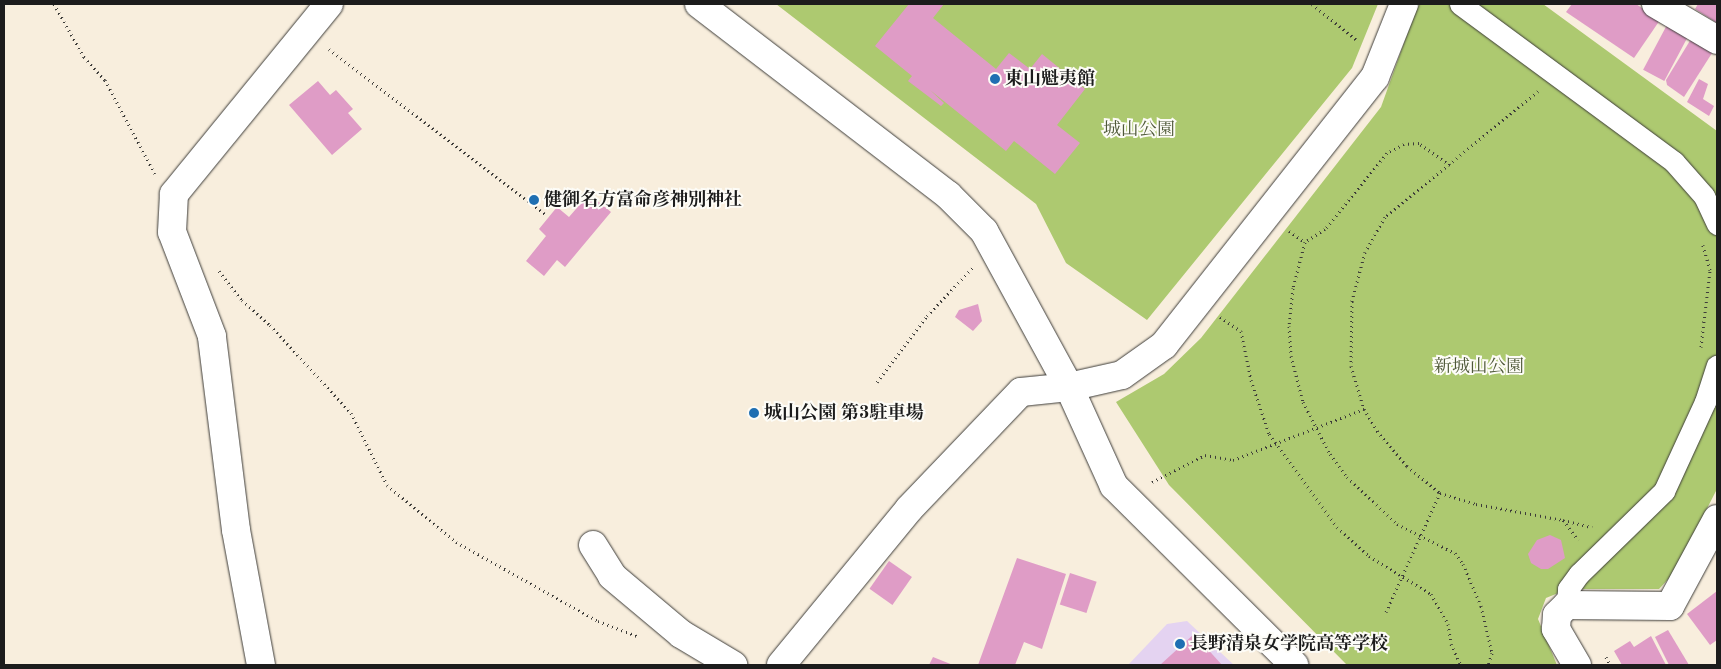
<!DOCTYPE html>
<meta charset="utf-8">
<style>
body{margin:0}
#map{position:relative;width:1721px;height:669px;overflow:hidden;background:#f8eedd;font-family:"Old Standard TT","Noto Serif JP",serif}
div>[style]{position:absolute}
.built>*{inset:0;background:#e4d3f1}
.green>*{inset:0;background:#adc970}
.building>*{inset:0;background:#df9cc6;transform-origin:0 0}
.path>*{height:3px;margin-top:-1.5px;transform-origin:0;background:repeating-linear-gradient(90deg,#3d3c39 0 1px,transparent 0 5px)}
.roads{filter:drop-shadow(0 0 1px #3d3c39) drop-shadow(0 0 1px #3d3c39)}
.pedestrian>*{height:21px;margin:-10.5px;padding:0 10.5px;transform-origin:10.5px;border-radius:10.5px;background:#fff}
.minor>*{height:28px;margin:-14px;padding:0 14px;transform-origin:14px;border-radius:14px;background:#fff}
.tertiary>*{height:28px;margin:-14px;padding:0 14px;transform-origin:14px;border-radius:14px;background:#fff}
.dots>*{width:14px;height:14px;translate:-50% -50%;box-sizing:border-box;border:2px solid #fdfcf7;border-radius:50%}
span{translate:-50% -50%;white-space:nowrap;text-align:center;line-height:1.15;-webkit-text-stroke:4px #fdfcf7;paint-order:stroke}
.poi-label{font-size:18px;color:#1c1c1c;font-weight:700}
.left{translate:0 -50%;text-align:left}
.park-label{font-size:18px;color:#4f5939}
.frame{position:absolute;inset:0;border:5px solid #1c1c1c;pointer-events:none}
</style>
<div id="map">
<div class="built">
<div style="clip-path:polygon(1187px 621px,1234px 665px,1128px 665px,1167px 624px)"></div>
</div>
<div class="green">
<div style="clip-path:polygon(776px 4px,1378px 4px,1352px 68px,1147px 320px,1066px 263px,1036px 204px)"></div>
<div style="clip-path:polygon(1418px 4px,1543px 4px,1717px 131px,1717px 489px,1674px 573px,1659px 589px,1568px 589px,1546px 598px,1538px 619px,1557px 665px,1347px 665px,1169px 485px,1116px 402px,1164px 374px,1201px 338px,1381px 107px)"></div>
</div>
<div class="building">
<div style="clip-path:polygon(909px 4px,944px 4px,933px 18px,996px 69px,1009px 53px,1030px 69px,1042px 54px,1085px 89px,1057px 125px,1080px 143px,1055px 174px,1014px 141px,1006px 151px,930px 90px,944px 103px,941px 106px,908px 81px,912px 76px,875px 46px)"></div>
<div style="clip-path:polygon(1572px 4px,1636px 4px,1660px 20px,1634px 58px,1566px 12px)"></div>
<div style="clip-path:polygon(1698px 4px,1717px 4px,1717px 23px,1695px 9px)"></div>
<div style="left:1668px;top:23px;width:24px;height:53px;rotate:28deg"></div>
<div style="clip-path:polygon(1691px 39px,1714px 50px,1684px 97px,1667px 85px,1666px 80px)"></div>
<div style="clip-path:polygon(1699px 79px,1708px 84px,1703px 99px,1714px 106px,1709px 116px,1687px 102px)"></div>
<div style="clip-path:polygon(318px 81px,330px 95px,336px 90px,353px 109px,348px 113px,362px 129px,332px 155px,289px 105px)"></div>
<div style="clip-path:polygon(589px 194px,611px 212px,565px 267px,557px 260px,544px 276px,526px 261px,546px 236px,539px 229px,557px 207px,569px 217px)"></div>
<div style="clip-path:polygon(978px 304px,982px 321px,973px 331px,955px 317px,959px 310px)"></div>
<div style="clip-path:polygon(1550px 535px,1561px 540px,1565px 558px,1548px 569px,1541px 569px,1531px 563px,1528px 554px,1537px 540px)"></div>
<div style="clip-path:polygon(1017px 558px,1066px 574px,1042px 649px,1024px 642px,1015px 665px,978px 665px)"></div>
<div style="left:889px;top:561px;width:28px;height:34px;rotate:35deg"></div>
<div style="left:1070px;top:573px;width:28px;height:33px;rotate:18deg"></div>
<div style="clip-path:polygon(1717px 591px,1717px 640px,1710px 645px,1687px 614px)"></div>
<div style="clip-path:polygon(1668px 630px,1689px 665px,1669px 665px,1655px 637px)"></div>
<div style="clip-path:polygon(1194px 634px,1222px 665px,1160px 665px)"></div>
<div style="clip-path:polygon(1651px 636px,1666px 665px,1622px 665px,1614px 651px,1630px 641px,1634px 647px)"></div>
<div style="clip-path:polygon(933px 657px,953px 665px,929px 665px)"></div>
</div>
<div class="path">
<div style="left:54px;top:4px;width:61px;rotate:60.5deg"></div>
<div style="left:84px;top:57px;width:31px;rotate:48deg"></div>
<div style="left:105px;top:80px;width:106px;rotate:62deg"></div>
<div style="left:1312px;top:4px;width:59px;rotate:38.8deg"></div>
<div style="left:329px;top:49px;width:273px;rotate:37.4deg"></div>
<div style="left:1538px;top:91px;width:198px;rotate:140.5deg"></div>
<div style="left:1385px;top:217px;width:40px;rotate:119.7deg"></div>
<div style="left:1365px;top:252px;width:51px;rotate:104.9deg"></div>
<div style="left:1352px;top:301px;width:65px;rotate:90.9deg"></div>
<div style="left:1351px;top:366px;width:45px;rotate:73.2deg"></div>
<div style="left:1364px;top:409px;width:26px;rotate:59deg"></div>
<div style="left:1377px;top:431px;width:46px;rotate:49.4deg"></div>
<div style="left:1407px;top:466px;width:43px;rotate:39.3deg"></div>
<div style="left:1440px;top:493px;width:38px;rotate:17deg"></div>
<div style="left:1476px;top:504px;width:88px;rotate:10.4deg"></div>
<div style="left:1563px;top:520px;width:25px;rotate:53deg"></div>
<div style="left:1450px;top:165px;width:38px;rotate:-145deg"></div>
<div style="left:1419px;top:143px;width:15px;rotate:176deg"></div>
<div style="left:1404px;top:144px;width:19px;rotate:152deg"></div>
<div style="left:1387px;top:153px;width:98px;rotate:129.2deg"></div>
<div style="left:1325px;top:229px;width:24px;rotate:147deg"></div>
<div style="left:1305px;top:242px;width:48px;rotate:104.6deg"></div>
<div style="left:1293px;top:288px;width:38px;rotate:96deg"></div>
<div style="left:1289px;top:326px;width:30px;rotate:86deg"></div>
<div style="left:1291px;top:356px;width:48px;rotate:75.4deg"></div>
<div style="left:1303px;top:402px;width:59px;rotate:62.6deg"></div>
<div style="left:1330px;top:454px;width:29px;rotate:54deg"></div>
<div style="left:1347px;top:477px;width:69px;rotate:43.2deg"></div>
<div style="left:1397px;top:524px;width:65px;rotate:26.6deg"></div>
<div style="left:1455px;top:553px;width:14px;rotate:54deg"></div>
<div style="left:1463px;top:564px;width:46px;rotate:66.8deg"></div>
<div style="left:1481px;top:606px;width:48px;rotate:76.8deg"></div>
<div style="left:1492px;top:653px;width:13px;rotate:108deg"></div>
<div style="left:1289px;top:231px;width:19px;rotate:35deg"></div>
<div style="left:219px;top:271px;width:37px;rotate:52deg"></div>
<div style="left:242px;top:300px;width:38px;rotate:42deg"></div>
<div style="left:270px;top:325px;width:120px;rotate:47.4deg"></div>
<div style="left:351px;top:413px;width:80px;rotate:63.4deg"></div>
<div style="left:387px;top:485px;width:89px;rotate:39.6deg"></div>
<div style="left:456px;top:542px;width:162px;rotate:29.1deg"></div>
<div style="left:598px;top:621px;width:42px;rotate:21deg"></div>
<div style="left:1220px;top:317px;width:25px;rotate:34deg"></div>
<div style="left:1241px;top:331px;width:50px;rotate:78.5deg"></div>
<div style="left:1251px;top:380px;width:57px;rotate:71.6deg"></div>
<div style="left:1269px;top:434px;width:115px;rotate:53.8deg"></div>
<div style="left:1337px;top:527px;width:43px;rotate:42.2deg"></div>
<div style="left:1369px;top:556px;width:73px;rotate:31.5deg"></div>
<div style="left:1431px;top:594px;width:34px;rotate:60deg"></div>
<div style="left:1448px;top:624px;width:20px;rotate:81deg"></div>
<div style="left:1451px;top:644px;width:23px;rotate:65deg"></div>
<div style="left:1701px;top:347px;width:78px;rotate:-83.3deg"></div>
<div style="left:1710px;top:270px;width:26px;rotate:-106deg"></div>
<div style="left:877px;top:382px;width:83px;rotate:-52.9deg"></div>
<div style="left:927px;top:316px;width:67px;rotate:-46.8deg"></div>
<div style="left:1152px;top:482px;width:59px;rotate:-27deg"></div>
<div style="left:1205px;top:455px;width:28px;rotate:10deg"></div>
<div style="left:1233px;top:460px;width:141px;rotate:-21.3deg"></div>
<div style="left:1563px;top:520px;width:30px;rotate:14deg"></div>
<div style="left:1386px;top:612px;width:131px;rotate:-65.6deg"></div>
<div style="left:1606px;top:657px;width:9px;rotate:63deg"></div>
</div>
<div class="roads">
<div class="pedestrian">
<div style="left:1460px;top:4px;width:266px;rotate:36.4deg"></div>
<div style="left:1674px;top:162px;width:45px;rotate:48.6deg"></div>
<div style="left:1704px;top:196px;width:31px;rotate:65deg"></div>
<div style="left:1567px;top:605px;width:16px;rotate:-86deg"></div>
<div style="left:1568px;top:589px;width:19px;rotate:-54deg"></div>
<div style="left:1579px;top:574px;width:119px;rotate:-44.3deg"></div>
<div style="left:1664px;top:491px;width:98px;rotate:-65.3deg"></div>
<div style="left:1705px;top:402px;width:38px;rotate:-72deg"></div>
</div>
<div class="minor">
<div style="left:1656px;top:4px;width:71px;rotate:30.5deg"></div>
<div style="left:593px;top:545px;width:36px;rotate:58deg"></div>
<div style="left:612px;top:576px;width:90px;rotate:40deg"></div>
<div style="left:681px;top:634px;width:61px;rotate:30.8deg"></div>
<div style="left:781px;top:665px;width:202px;rotate:-50.6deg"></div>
<div style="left:909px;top:509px;width:162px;rotate:-46.3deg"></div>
<div style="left:1021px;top:392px;width:48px;rotate:-5.9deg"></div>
<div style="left:1069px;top:387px;width:109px;rotate:65.6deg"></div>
<div style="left:1114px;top:486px;width:254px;rotate:44.8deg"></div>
<div style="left:1577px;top:665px;width:42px;rotate:-120.3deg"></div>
<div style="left:1556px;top:629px;width:14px;rotate:-86deg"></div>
<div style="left:1557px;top:615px;width:14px;rotate:-45deg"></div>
<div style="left:1567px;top:605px;width:103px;rotate:0.6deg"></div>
<div style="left:1670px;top:606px;width:99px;rotate:-61.6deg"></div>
</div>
<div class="tertiary">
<div style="left:699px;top:4px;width:314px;rotate:37.5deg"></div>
<div style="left:948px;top:195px;width:51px;rotate:45deg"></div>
<div style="left:984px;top:231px;width:178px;rotate:61.4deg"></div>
<div style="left:1069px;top:387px;width:54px;rotate:-12.8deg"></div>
<div style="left:1122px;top:375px;width:52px;rotate:-35.5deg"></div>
<div style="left:1164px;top:345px;width:341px;rotate:-51.8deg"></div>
<div style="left:1375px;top:77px;width:79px;rotate:-68.3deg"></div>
<div style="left:261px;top:665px;width:137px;rotate:-100.5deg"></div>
<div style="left:236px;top:530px;width:195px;rotate:-97.1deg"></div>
<div style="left:212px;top:336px;width:111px;rotate:-111deg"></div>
<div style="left:172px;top:232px;width:38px;rotate:-87deg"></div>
<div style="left:174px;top:194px;width:245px;rotate:-50.8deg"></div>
</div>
</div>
<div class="dots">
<div style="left:995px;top:79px;background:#1f6fb2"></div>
<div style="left:534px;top:200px;background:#1f6fb2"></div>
<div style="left:754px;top:413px;background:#1f6fb2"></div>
<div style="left:1180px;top:644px;background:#1f6fb2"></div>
</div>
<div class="poi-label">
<span class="left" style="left:1005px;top:79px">東山魁夷館</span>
<span class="left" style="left:544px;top:200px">健御名方富命彦神別神社</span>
<span class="left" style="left:764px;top:413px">城山公園 第3駐車場</span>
<span class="left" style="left:1190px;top:644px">長野清泉女学院高等学校</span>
</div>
<div class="park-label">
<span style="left:1139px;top:130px">城山公園</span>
<span style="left:1479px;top:367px">新城山公園</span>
</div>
<div class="frame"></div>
</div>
